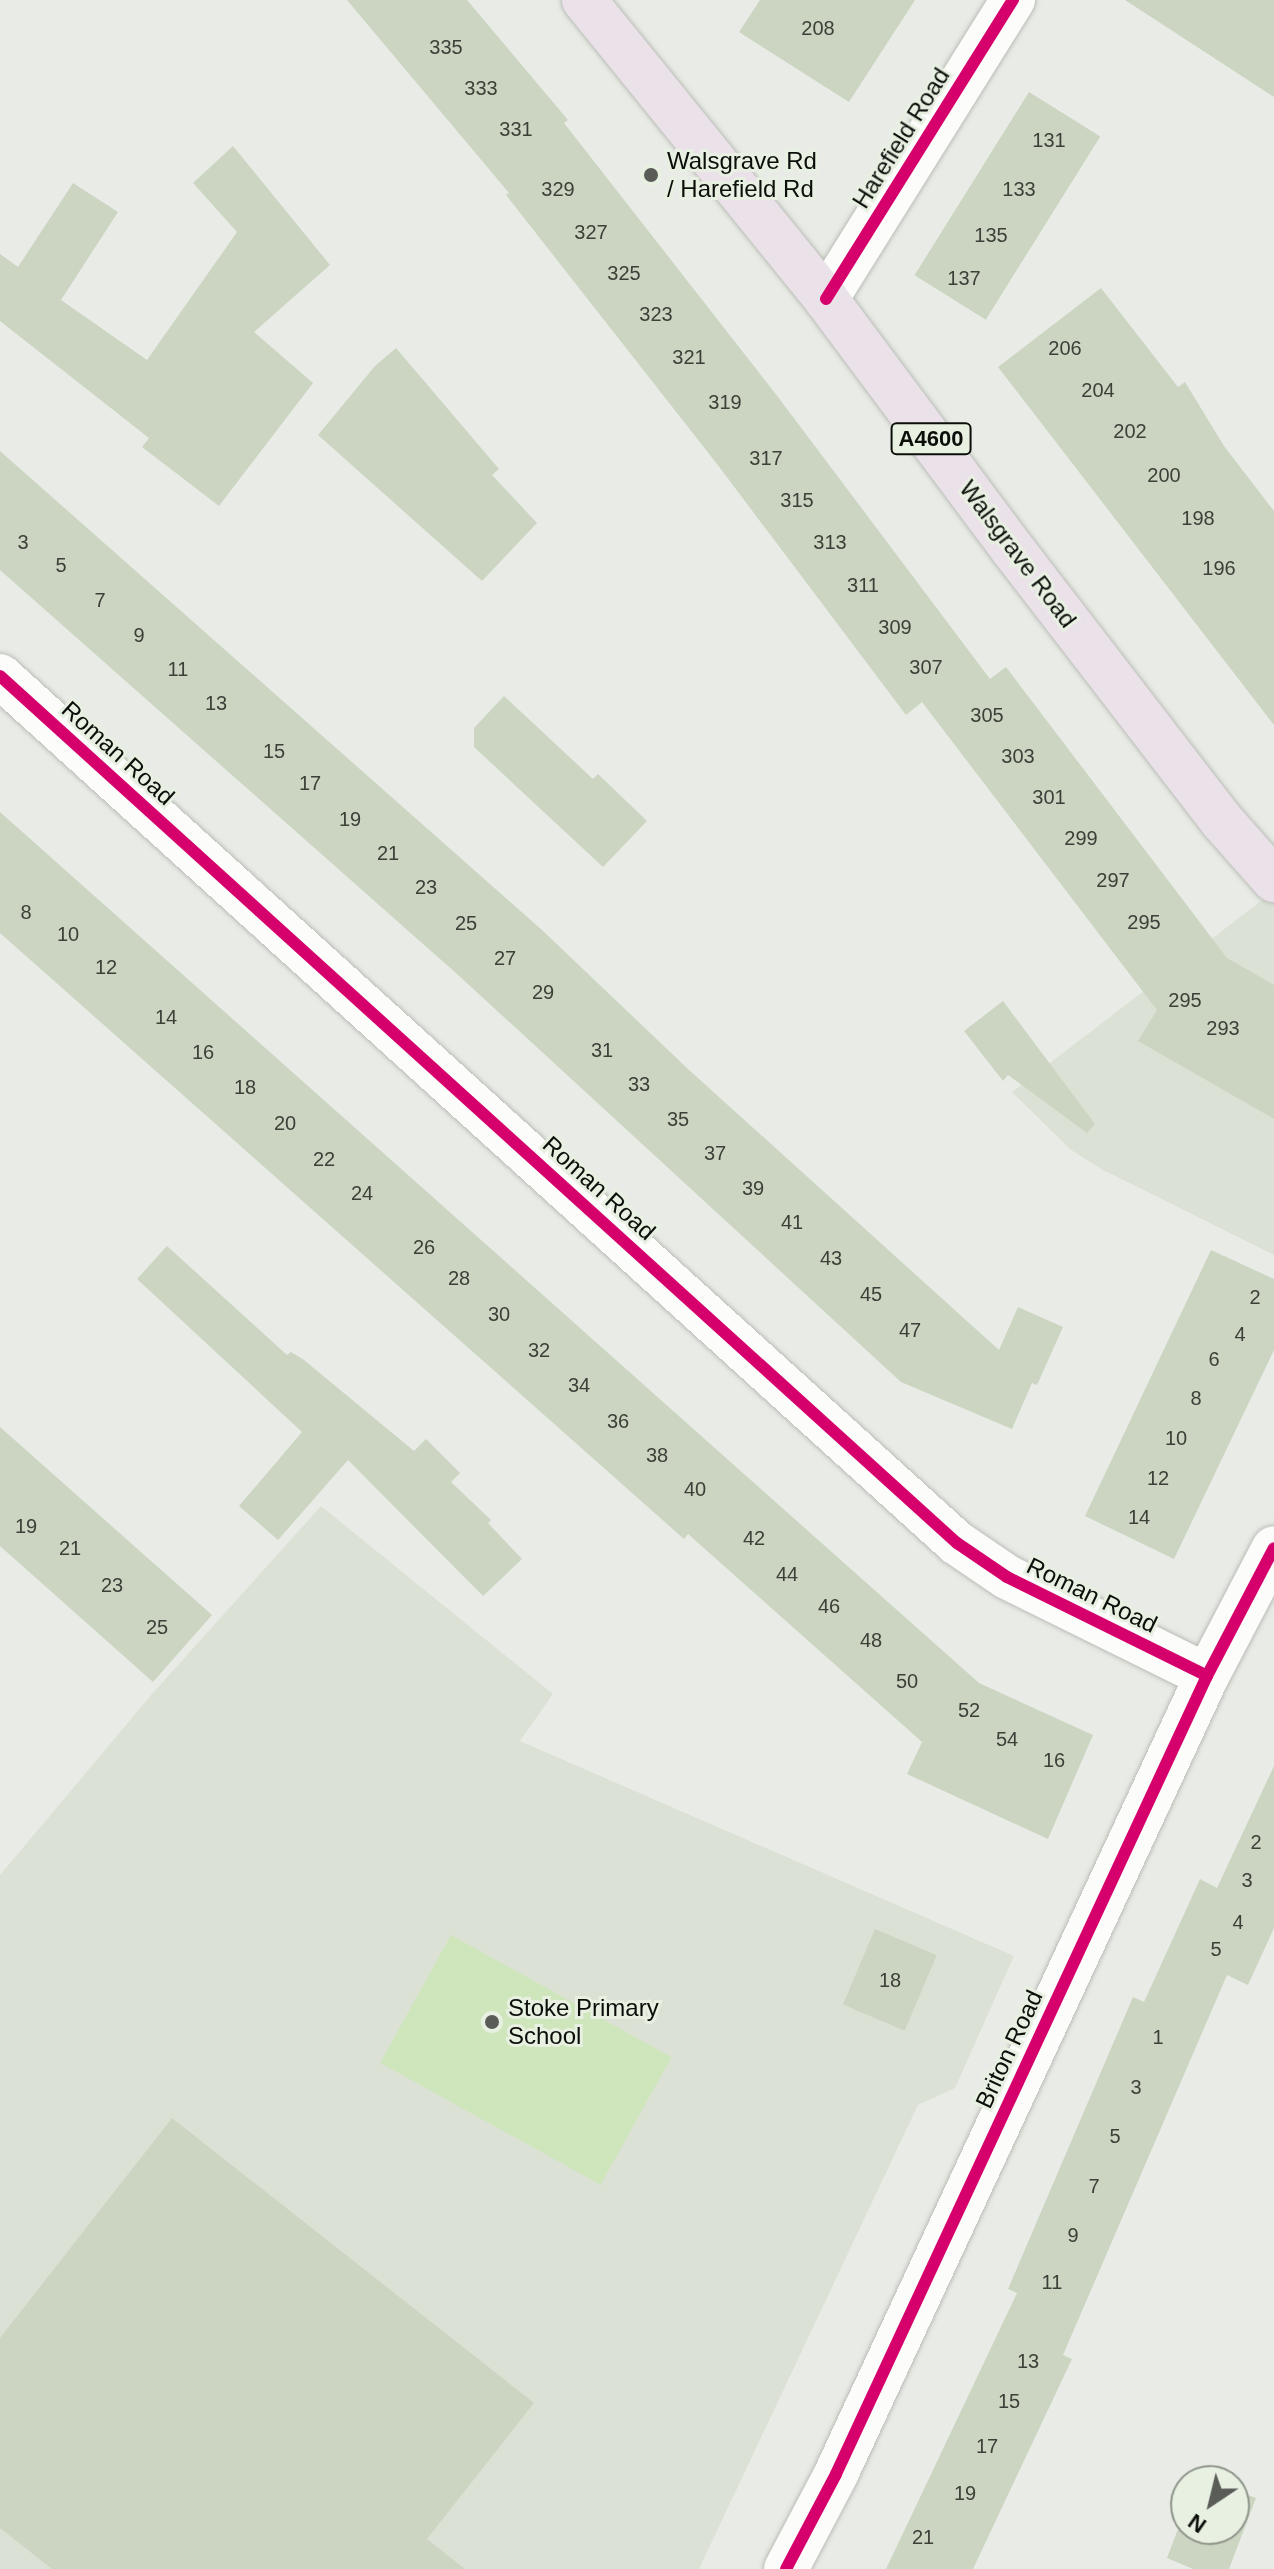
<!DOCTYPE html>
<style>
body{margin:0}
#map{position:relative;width:1274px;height:2569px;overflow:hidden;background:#e9ece6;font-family:Arial,sans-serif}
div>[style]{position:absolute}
.built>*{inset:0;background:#dbe2d5}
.green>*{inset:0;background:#cfe5bb;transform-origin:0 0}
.building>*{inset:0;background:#cbd5c1;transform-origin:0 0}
.roads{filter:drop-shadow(0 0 2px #bbbdb8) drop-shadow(0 0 2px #bbbdb8)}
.street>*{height:44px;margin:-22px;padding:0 22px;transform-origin:22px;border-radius:22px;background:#fcfcfb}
.highway>*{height:44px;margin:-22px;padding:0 22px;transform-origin:22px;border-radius:22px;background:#ebe2e9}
.cycleway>*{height:12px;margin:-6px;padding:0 6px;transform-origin:6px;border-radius:6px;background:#d6006c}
.dots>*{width:22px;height:22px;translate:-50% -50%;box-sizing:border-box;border:4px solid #e8f0e2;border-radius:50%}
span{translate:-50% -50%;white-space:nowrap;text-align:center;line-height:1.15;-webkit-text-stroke:6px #e8f0e2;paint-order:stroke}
.number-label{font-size:20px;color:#3c4038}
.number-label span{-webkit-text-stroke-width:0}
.shield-label span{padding:2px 6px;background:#e8f0e2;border:2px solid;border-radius:6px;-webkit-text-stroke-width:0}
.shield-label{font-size:22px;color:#0c0e0a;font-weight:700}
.street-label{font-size:24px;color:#0c0e0a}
.poi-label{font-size:24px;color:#0c0e0a}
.left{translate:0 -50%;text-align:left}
.north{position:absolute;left:1170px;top:2465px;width:80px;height:80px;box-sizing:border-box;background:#e8f0e2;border:2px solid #90968c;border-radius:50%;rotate:215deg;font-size:22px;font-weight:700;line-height:32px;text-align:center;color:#0c0e0a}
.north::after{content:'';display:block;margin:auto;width:28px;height:36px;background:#595c57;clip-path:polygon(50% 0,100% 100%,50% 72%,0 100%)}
</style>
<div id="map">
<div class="built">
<div style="clip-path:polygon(1274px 891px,1274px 1255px,1103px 1170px,1071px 1150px,1012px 1092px)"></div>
<div style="clip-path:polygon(321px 1506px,553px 1694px,520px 1741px,1014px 1956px,955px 2088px,918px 2105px,699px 2569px,0 2569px,0 1875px,152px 1694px)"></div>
</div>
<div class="green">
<div style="left:451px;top:1935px;width:252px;height:146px;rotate:29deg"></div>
</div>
<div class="building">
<div style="clip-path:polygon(347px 0,467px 0,568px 120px,564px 123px,778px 397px,990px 679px,1006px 667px,1227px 958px,1274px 985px,1274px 1119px,1138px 1041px,1157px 1010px,922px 702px,906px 715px,717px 464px,506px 195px,509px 193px)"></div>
<div style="clip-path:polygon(760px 0,915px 0,849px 102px,739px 32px)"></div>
<div style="clip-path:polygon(1125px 0,1274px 0,1274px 97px)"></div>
<div style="left:1029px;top:92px;width:84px;height:216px;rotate:32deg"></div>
<div style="clip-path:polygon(233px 146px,330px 265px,254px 332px,313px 383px,219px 506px,142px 447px,149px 438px,0 321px,0 254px,18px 267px,73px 183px,118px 212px,61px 300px,147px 360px,237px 232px,193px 183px)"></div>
<div style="clip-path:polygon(1101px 288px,1178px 387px,1185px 382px,1224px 446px,1274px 511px,1274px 725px,998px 367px)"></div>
<div style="clip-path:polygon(396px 348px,499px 469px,492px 475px,537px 523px,482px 581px,318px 435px,375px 366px)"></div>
<div style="clip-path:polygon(0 451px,542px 930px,688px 1069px,999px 1350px,1018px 1307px,1063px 1327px,1037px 1385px,1032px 1383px,1012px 1429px,901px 1382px,457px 974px,0 570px)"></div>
<div style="clip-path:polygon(504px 696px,593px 779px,598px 774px,647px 821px,603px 867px,474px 747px,474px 728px)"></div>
<div style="clip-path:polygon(0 812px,979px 1683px,1093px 1735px,1048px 1839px,907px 1774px,922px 1742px,688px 1534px,684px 1539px,0 933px)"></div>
<div style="clip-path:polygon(1003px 1001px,1095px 1124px,1087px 1133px,1008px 1075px,1003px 1081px,964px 1031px)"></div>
<div style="clip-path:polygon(167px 1246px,287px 1355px,291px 1352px,304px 1360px,414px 1451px,426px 1439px,460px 1473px,451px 1482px,491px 1520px,488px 1523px,522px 1559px,483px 1596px,348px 1460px,278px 1540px,239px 1506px,302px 1432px,137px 1279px)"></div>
<div style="clip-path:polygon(1211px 1250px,1274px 1279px,1274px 1350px,1174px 1559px,1085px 1516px)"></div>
<div style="clip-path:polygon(0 1427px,212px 1615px,153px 1682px,0 1546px)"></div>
<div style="clip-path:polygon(1274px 1766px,1274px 1928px,1248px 1985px,1227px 1975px,1063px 2355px,1072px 2359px,973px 2569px,886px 2569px,1017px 2293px,1008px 2289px,1133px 1997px,1144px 2002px,1200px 1879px,1217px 1888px)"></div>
<div style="left:875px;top:1929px;width:67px;height:82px;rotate:23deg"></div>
<div style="clip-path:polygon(172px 2118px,534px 2403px,427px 2539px,465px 2569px,52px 2569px,0 2528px,0 2338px)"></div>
<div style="clip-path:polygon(1234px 2490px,1256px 2498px,1229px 2569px,1193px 2569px,1167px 2558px,1186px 2508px,1186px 2529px,1234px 2529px)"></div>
</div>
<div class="roads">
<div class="street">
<div style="left:826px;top:299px;width:353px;rotate:-58deg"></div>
<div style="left:0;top:676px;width:1291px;rotate:42.18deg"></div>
<div style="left:957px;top:1543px;width:60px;rotate:34.2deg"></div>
<div style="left:1007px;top:1577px;width:223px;rotate:26.3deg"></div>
<div style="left:786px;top:2569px;width:107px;rotate:-62.2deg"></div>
<div style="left:836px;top:2474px;width:880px;rotate:-65.07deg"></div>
<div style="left:1207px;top:1676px;width:144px;rotate:-62.4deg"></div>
</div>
<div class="highway">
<div style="left:584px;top:0;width:385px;rotate:51deg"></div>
<div style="left:826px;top:299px;width:314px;rotate:53.3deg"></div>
<div style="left:1014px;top:551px;width:341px;rotate:52.4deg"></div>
<div style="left:1222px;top:821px;width:79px;rotate:48.6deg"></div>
</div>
</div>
<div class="cycleway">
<div style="left:826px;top:299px;width:353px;rotate:-58deg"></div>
<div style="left:0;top:676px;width:1291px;rotate:42.18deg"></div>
<div style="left:957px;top:1543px;width:60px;rotate:34.2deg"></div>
<div style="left:1007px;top:1577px;width:223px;rotate:26.3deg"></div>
<div style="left:786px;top:2569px;width:107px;rotate:-62.2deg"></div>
<div style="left:836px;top:2474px;width:880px;rotate:-65.07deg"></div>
<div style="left:1207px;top:1676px;width:144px;rotate:-62.4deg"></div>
</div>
<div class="dots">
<div style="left:651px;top:175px;background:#595c57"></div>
<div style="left:492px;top:2022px;background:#595c57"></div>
</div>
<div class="number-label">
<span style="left:818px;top:28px">208</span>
<span style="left:446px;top:47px">335</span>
<span style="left:481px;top:88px">333</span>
<span style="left:516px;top:129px">331</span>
<span style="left:1049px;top:140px">131</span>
<span style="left:558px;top:189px">329</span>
<span style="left:1019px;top:189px">133</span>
<span style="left:591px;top:232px">327</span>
<span style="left:991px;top:235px">135</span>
<span style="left:624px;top:273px">325</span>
<span style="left:964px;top:278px">137</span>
<span style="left:656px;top:314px">323</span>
<span style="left:1065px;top:348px">206</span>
<span style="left:689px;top:357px">321</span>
<span style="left:1098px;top:390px">204</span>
<span style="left:725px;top:402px">319</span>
<span style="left:1130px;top:431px">202</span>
<span style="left:766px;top:458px">317</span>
<span style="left:1164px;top:475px">200</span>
<span style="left:797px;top:500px">315</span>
<span style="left:1198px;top:518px">198</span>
<span style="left:23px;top:542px">3</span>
<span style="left:830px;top:542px">313</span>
<span style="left:61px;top:565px">5</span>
<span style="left:1219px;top:568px">196</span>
<span style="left:863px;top:585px">311</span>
<span style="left:100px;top:600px">7</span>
<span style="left:895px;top:627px">309</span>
<span style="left:139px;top:635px">9</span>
<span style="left:926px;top:667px">307</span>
<span style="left:178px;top:669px">11</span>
<span style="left:216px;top:703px">13</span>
<span style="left:987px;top:715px">305</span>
<span style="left:274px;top:751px">15</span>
<span style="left:1018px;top:756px">303</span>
<span style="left:310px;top:783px">17</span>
<span style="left:1049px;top:797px">301</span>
<span style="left:350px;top:819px">19</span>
<span style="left:1081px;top:838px">299</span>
<span style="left:388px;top:853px">21</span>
<span style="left:1113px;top:880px">297</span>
<span style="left:426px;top:887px">23</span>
<span style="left:26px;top:912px">8</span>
<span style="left:1144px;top:922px">295</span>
<span style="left:466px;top:923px">25</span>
<span style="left:68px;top:934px">10</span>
<span style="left:505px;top:958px">27</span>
<span style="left:106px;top:967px">12</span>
<span style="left:543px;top:992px">29</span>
<span style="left:1185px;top:1000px">295</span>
<span style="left:166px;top:1017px">14</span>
<span style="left:1223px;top:1028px">293</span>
<span style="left:602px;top:1050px">31</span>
<span style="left:203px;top:1052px">16</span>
<span style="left:639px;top:1084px">33</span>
<span style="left:245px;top:1087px">18</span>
<span style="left:678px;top:1119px">35</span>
<span style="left:285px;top:1123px">20</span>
<span style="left:715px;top:1153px">37</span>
<span style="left:324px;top:1159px">22</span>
<span style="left:753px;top:1188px">39</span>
<span style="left:362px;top:1193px">24</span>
<span style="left:792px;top:1222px">41</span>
<span style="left:424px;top:1247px">26</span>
<span style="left:831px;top:1258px">43</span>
<span style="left:459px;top:1278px">28</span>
<span style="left:871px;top:1294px">45</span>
<span style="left:1255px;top:1297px">2</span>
<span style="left:499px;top:1314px">30</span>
<span style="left:910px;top:1330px">47</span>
<span style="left:1240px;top:1334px">4</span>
<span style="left:539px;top:1350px">32</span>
<span style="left:1214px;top:1359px">6</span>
<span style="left:579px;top:1385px">34</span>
<span style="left:1196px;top:1398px">8</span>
<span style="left:618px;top:1421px">36</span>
<span style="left:1176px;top:1438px">10</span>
<span style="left:657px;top:1455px">38</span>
<span style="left:1158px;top:1478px">12</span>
<span style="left:695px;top:1489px">40</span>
<span style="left:1139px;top:1517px">14</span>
<span style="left:26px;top:1526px">19</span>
<span style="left:754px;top:1538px">42</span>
<span style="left:70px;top:1548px">21</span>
<span style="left:787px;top:1574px">44</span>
<span style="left:112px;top:1585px">23</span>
<span style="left:829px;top:1606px">46</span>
<span style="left:157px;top:1627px">25</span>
<span style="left:871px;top:1640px">48</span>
<span style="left:907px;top:1681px">50</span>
<span style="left:969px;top:1710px">52</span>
<span style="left:1007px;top:1739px">54</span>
<span style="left:1054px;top:1760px">16</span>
<span style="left:1256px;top:1842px">2</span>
<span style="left:1247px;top:1880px">3</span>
<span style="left:1238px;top:1922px">4</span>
<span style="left:1216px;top:1949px">5</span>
<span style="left:890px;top:1980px">18</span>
<span style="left:1158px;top:2037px">1</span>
<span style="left:1136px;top:2087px">3</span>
<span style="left:1115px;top:2136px">5</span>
<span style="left:1094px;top:2186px">7</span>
<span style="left:1073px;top:2235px">9</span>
<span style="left:1052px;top:2282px">11</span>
<span style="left:1028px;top:2361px">13</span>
<span style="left:1009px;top:2401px">15</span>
<span style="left:987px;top:2446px">17</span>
<span style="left:965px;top:2493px">19</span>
<span style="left:923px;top:2537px">21</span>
</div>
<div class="shield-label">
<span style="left:931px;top:439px">A4600</span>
</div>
<div class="street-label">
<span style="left:901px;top:138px;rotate:-58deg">Harefield Road</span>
<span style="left:1018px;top:554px;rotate:53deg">Walsgrave Road</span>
<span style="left:118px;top:753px;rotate:42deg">Roman Road</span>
<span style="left:599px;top:1188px;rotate:42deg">Roman Road</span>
<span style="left:1092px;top:1595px;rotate:26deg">Roman Road</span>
<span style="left:1009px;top:2049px;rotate:-65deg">Briton Road</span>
</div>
<div class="poi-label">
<span class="left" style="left:667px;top:175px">Walsgrave Rd<br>/ Harefield Rd</span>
<span class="left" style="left:508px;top:2022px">Stoke Primary<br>School</span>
</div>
<div class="north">N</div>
</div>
